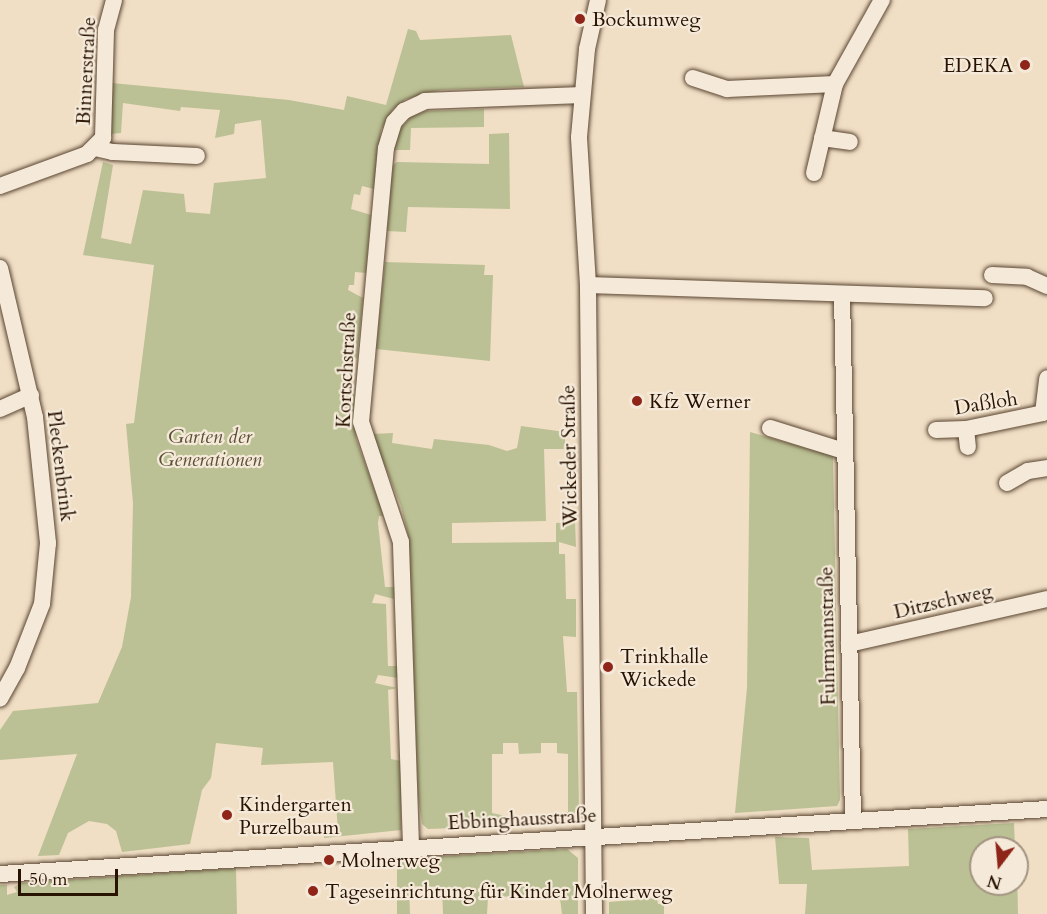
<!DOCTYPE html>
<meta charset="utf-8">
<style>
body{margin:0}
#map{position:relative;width:1047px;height:914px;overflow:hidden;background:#f0dec5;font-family:Cardo,serif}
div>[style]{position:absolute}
.green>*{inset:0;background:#bbc194}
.roads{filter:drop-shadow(0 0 2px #5a4531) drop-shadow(0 0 2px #5a4531)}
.street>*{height:16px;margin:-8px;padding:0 8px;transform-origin:8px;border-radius:8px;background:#f5ead9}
.dots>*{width:16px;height:16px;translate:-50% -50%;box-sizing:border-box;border:3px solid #f5ead9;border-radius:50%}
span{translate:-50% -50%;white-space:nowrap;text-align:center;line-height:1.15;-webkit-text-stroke:4.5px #f5ead9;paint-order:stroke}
.poi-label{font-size:20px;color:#281200}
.left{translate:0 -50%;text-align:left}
.right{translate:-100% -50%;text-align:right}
.street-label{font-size:20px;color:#281200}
.park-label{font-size:20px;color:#5b4f34;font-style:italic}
.north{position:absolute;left:969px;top:836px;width:60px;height:60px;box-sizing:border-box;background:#f5ead9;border:2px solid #a39482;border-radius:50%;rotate:196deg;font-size:16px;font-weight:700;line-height:24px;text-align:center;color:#281200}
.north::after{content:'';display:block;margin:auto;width:21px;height:27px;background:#8f2418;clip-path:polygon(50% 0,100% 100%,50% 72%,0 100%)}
.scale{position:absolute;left:18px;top:869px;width:100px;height:27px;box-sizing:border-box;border:3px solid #281200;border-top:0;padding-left:8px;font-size:18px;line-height:21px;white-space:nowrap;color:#281200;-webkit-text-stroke:4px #f5ead9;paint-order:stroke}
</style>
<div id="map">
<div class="green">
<div style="clip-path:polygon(408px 29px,416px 31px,420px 40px,511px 35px,524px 87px,441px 90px,406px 99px,393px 109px,381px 130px,374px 189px,362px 186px,360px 195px,354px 194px,351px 209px,371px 215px,366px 273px,355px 272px,354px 285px,349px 285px,348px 290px,363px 298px,357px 358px,347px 357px,346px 369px,341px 368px,340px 374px,346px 375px,345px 391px,354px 394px,356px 439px,384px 516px,379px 516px,378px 523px,385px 587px,395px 587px,394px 599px,375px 594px,372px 603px,386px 604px,388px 666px,398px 666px,398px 678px,378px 675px,375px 683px,397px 688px,388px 690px,391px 759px,401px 761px,401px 830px,324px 838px,324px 832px,338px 831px,333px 762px,261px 765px,263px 748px,216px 743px,211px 778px,202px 790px,190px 844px,122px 852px,116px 831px,107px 824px,89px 821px,68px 833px,59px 855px,38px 856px,77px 754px,0 760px,0 730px,13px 711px,98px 703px,122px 647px,131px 597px,133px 503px,126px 424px,134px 423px,154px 265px,83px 255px,103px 162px,113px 165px,101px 238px,131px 244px,143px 190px,184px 194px,186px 212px,210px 214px,214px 183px,266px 178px,261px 120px,235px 124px,234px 134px,215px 138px,220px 110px,181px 107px,180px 111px,123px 103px,121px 133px,111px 134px,112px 83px,289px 100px,344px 110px,347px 96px,386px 105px)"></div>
<div style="clip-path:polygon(484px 109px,484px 127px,411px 128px,410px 150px,394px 150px,400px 129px,412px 116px,426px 111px)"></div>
<div style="clip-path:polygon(509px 133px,510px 209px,408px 207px,406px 232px,387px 231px,392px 166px,397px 162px,489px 164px,489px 134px)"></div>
<div style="clip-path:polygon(385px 262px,485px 265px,484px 275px,493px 275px,490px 361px,376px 349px)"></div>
<div style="clip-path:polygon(521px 426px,565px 432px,565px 449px,544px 449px,546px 521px,452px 523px,452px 543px,556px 542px,556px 523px,575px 522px,576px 547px,559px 542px,559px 554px,565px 554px,566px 599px,576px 599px,576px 637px,563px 636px,567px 692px,577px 692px,579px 814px,571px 823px,552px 824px,551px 814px,568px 812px,568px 754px,557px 753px,557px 743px,541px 743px,541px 753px,519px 754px,518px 743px,503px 743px,503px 754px,492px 754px,492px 813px,510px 817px,510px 826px,428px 829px,422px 824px,418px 796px,409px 539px,401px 506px,372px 434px,393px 433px,392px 443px,432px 449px,434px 439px,489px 445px,507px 451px,517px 448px)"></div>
<div style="clip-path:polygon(750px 432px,833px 456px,840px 800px,837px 806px,735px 813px,747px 688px)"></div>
<div style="clip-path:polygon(1014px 823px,1015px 848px,981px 848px,981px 884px,1017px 884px,1017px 867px,1018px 914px,805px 914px,807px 884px,779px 884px,775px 837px,809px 838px,812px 870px,909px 866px,908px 829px)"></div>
<div style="clip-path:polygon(567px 849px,578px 858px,578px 914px,562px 914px,560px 898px,530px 899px,527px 896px,488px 897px,487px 914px,443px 914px,442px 887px,409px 886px,410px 914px,397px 914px,397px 859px)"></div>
<div style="clip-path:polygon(236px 868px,237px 914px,0 914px,0 885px,7px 885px,7px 895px,17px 892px,14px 887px,21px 883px)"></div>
<div style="clip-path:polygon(657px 898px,658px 904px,664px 904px,664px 914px,609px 914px,609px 902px)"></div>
</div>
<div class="roads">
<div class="street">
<div style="left:693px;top:78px;width:36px;rotate:18deg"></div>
<div style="left:727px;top:89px;width:108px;rotate:-2.7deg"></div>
<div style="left:822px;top:138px;width:28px;rotate:8deg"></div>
<div style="left:95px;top:148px;width:18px;rotate:13deg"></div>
<div style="left:113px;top:152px;width:84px;rotate:2.7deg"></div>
<div style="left:814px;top:173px;width:91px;rotate:-76.7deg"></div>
<div style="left:835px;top:84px;width:96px;rotate:-60.8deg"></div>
<div style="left:0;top:186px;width:93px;rotate:-20.2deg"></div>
<div style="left:87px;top:154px;width:23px;rotate:-45deg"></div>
<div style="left:103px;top:138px;width:108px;rotate:-88.4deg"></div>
<div style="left:106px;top:30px;width:31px;rotate:-75deg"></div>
<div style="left:0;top:268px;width:153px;rotate:76.8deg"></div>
<div style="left:35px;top:417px;width:127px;rotate:84.1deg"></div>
<div style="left:48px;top:543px;width:61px;rotate:95.6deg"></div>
<div style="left:42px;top:604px;width:69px;rotate:111.3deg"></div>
<div style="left:17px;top:668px;width:35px;rotate:119deg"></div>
<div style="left:992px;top:275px;width:35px;rotate:3deg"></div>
<div style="left:1027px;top:277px;width:22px;rotate:24deg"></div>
<div style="left:588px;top:285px;width:397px;rotate:1.9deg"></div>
<div style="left:842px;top:294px;width:525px;rotate:88.8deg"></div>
<div style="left:0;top:409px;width:34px;rotate:-24deg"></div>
<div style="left:770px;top:428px;width:77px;rotate:17.3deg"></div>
<div style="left:966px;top:429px;width:18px;rotate:84deg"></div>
<div style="left:936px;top:430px;width:30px;rotate:-2deg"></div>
<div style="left:966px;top:429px;width:79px;rotate:-11.7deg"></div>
<div style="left:1043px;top:413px;width:35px;rotate:-83deg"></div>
<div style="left:1007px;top:483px;width:24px;rotate:-30deg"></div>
<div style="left:1028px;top:471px;width:19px;rotate:-9deg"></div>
<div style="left:849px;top:644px;width:203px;rotate:-12.8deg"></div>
<div style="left:411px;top:846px;width:304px;rotate:-91.9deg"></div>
<div style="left:401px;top:542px;width:126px;rotate:-108.4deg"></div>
<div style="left:361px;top:422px;width:275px;rotate:-84.8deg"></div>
<div style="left:386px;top:148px;width:27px;rotate:-73deg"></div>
<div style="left:394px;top:122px;width:15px;rotate:-48deg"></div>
<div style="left:404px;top:111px;width:23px;rotate:-25deg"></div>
<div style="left:425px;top:101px;width:156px;rotate:-2.2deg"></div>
<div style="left:0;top:874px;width:1049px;rotate:-3.55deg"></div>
<div style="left:594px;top:914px;width:629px;rotate:-90.55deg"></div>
<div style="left:588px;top:285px;width:148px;rotate:-93.5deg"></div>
<div style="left:579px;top:137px;width:88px;rotate:-84.8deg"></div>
<div style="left:587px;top:49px;width:50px;rotate:-77.3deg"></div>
</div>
</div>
<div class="dots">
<div style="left:580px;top:19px;background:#8f2418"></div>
<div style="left:1025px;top:65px;background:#8f2418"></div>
<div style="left:637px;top:401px;background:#8f2418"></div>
<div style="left:608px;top:667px;background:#8f2418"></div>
<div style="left:227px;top:815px;background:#8f2418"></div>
<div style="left:329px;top:860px;background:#8f2418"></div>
<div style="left:313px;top:891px;background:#8f2418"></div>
</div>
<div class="poi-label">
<span class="left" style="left:592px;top:19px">Bockumweg</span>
<span class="right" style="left:1013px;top:65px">EDEKA</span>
<span class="left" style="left:649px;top:401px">Kfz Werner</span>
<span class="left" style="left:620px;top:668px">Trinkhalle<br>Wickede</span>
<span class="left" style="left:239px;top:816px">Kindergarten<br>Purzelbaum</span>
<span class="left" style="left:341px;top:860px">Molnerweg</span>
<span class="left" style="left:325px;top:891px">Tageseinrichtung für Kinder Molnerweg</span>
</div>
<div class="street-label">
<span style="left:86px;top:71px;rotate:-87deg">Binnerstraße</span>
<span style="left:346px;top:370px;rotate:-87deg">Kortschstraße</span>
<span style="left:986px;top:403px;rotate:-9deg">Daßloh</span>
<span style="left:569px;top:456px;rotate:-91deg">Wickeder Straße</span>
<span style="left:61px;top:466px;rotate:83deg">Pleckenbrink</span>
<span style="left:943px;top:601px;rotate:-13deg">Ditzschweg</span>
<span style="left:827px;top:636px;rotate:-91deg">Fuhrmannstraße</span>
<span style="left:522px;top:819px;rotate:-3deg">Ebbinghausstraße</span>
</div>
<div class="park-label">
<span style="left:210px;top:448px">Garten der<br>Generationen</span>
</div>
<div class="north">N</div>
<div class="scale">50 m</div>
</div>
